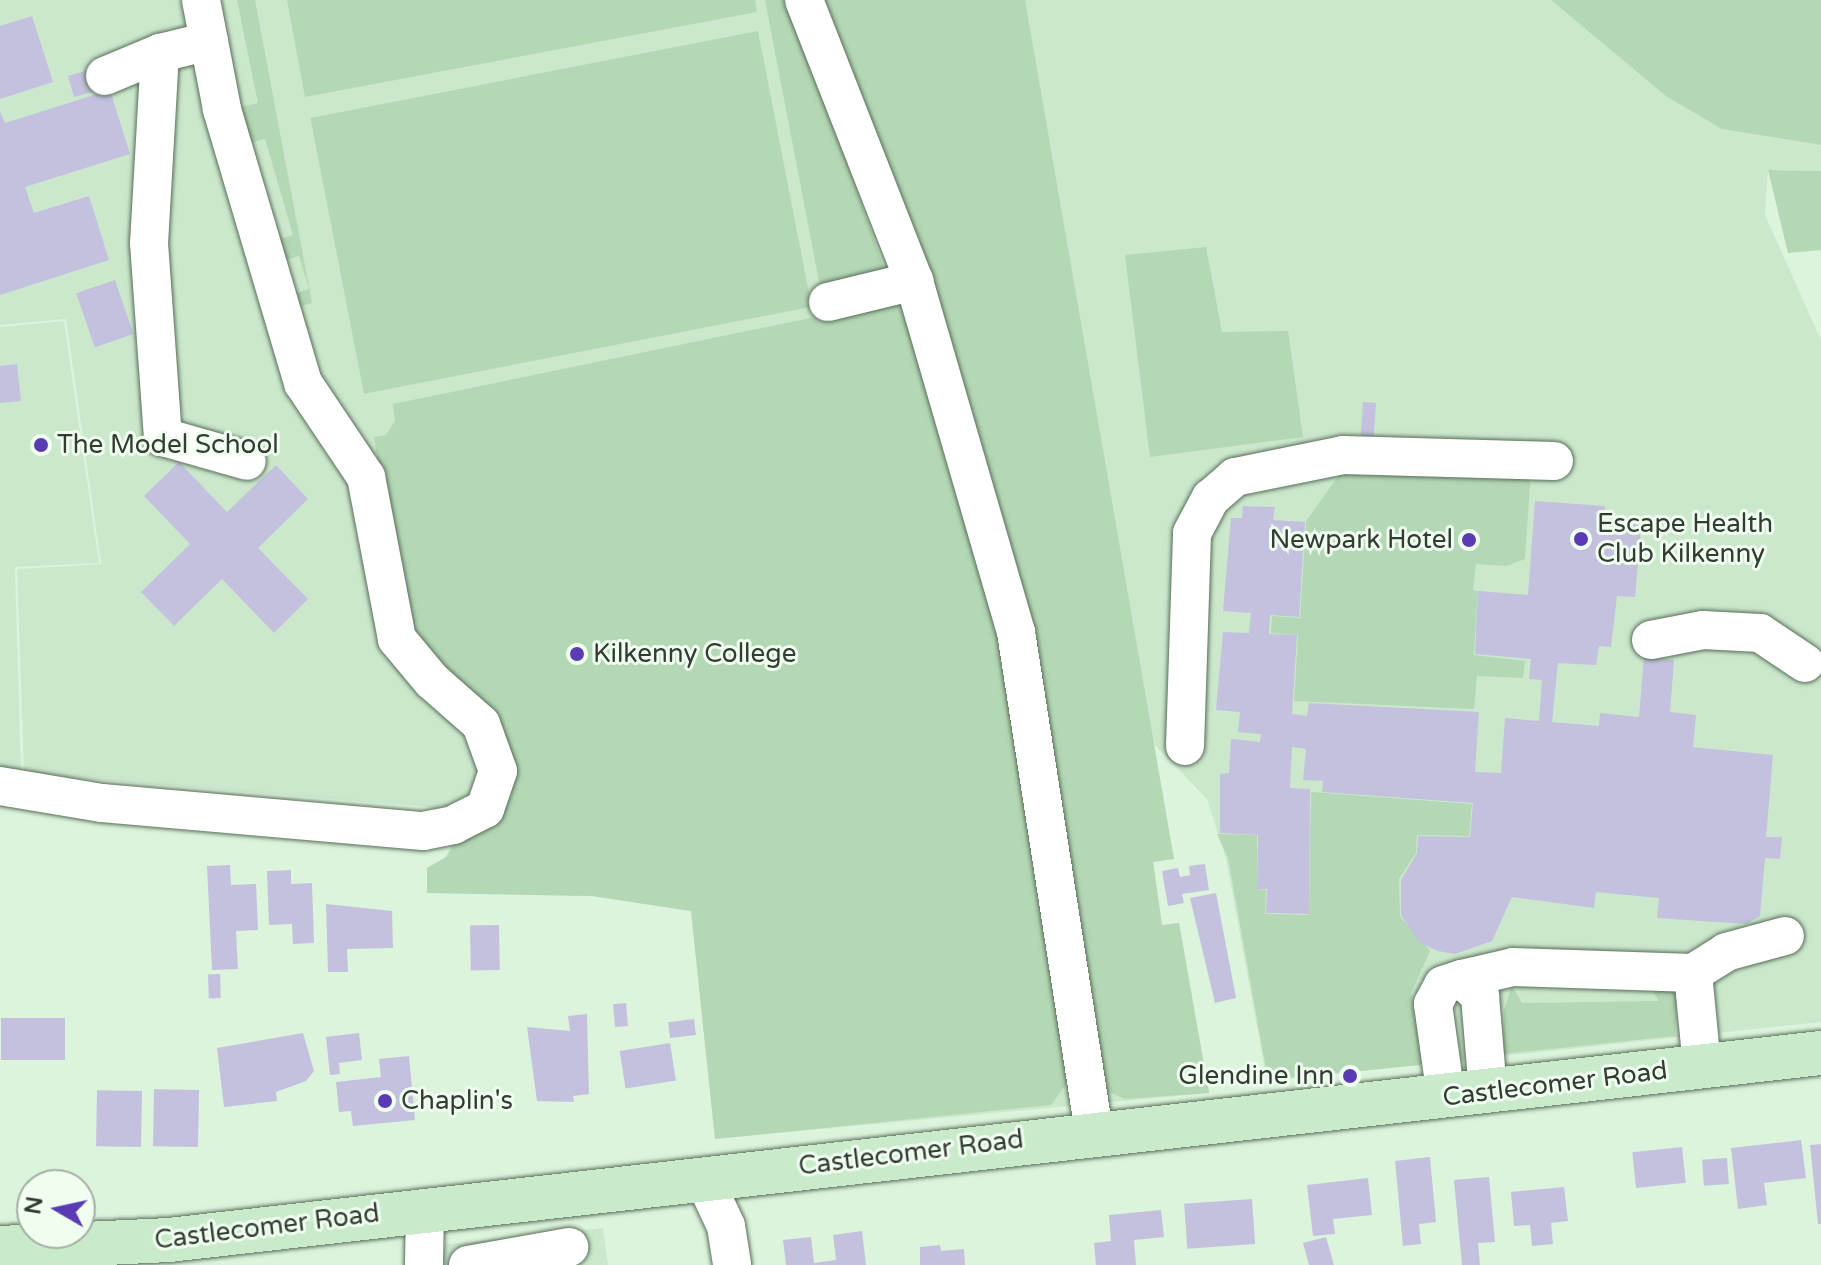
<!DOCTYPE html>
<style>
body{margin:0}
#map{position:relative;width:1821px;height:1265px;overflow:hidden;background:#dcf4dc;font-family:"Varela Round",sans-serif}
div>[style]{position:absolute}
.built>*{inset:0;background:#cbe8cc}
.green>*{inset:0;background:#b4d7b5;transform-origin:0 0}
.building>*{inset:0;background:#c3c1de;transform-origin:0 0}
.roads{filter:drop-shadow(0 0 2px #596e59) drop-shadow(0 0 2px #596e59)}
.minor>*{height:38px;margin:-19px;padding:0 19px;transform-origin:19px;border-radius:19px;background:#fff}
.major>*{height:44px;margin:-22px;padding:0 22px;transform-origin:22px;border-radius:22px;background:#c9ebcb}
.dots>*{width:22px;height:22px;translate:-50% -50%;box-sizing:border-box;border:4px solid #f0fef0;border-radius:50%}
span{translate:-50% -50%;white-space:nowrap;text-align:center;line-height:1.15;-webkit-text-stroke:6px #f0fef0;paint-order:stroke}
.poi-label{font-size:26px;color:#333c33}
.left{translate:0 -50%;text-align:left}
.right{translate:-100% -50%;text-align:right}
.street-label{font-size:26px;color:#333c33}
.north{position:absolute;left:16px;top:1169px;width:80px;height:80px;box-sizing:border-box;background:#f0fef0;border:2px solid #a4b0a4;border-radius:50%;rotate:279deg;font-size:22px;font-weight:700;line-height:32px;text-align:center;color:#333c33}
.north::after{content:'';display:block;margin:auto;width:28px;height:36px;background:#593cb4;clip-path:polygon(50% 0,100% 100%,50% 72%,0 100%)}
</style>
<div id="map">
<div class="built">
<div style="clip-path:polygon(0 0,1551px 0,1722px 129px,1821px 145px,1821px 171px,1768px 170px,1765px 215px,1821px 340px,1821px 1022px,1267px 1081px,1226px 859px,1207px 799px,1151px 741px,1174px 859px,1153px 862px,1162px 925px,1179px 923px,1209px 1093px,715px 1139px,691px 911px,592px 896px,427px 893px,427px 868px,446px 857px,453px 840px,446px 815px,431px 807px,24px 774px,17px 569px,101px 564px,66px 319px,0 325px)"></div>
<div style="clip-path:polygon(64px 321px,99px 563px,15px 567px,21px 774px,0 771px,0 327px)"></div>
<div style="clip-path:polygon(603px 1228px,608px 1265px,442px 1265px,442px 1245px)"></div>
</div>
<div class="green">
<div style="clip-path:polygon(237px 0,255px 0,312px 303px,294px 308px,290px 295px,309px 289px,299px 256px,280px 261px,274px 241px,293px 235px,265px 139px,245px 144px,235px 108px,258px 103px)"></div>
<div style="clip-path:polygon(287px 0,755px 0,757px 12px,305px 97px)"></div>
<div style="clip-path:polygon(765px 0,791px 0,887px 277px,821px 292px)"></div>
<div style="clip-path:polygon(811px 0,1025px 0,1174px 859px,1153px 862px,1162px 925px,1179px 923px,1209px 1093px,1125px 1099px,1102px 1089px,1024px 629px)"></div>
<div style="clip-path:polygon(1551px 0,1821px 0,1821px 145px,1722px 129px,1666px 96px)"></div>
<div style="left:758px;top:31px;width:281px;height:456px;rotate:79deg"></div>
<div style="clip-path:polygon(1768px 170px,1821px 171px,1821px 250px,1788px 253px)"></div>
<div style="clip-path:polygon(1206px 247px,1222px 332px,1288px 331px,1303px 437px,1150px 457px,1125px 255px)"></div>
<div style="clip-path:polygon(888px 302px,904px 309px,1008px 632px,1069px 1080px,1051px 1105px,715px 1139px,691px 911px,592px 896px,427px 893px,427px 868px,446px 857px,509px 762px,404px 631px,374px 437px,386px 435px,395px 421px,393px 404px)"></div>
<div style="clip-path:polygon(1347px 464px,1531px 469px,1525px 559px,1506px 566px,1476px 564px,1473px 590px,1478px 591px,1474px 655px,1525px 661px,1523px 678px,1477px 676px,1474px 709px,1294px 701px,1298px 635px,1271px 633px,1272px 616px,1300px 618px,1306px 521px)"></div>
<div style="clip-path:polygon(1311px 792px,1472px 804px,1469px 836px,1417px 835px,1416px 853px,1399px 879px,1400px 916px,1430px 951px,1411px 993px,1425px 1059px,1420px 1065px,1268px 1080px,1228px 858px,1217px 834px,1257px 835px,1257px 889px,1266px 890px,1265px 914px,1309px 915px)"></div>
<div style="clip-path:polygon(1646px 981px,1677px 991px,1675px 1036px,1503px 1054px,1504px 1010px,1512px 986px,1522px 1003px,1659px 1001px)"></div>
</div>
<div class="building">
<div style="clip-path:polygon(32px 16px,53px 82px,0 99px,0 26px)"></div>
<div style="left:92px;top:69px;width:22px;height:25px;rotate:74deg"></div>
<div style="clip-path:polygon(110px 90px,130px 154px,25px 187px,34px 213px,89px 196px,109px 260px,0 295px,0 111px,5px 123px)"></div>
<div style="left:115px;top:280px;width:57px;height:41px;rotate:71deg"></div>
<div style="clip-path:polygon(17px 364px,21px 401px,0 403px,0 366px)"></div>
<div style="left:1363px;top:402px;width:13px;height:34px;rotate:4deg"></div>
<div style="clip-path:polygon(179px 462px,227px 512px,276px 465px,308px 499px,258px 548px,308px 599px,274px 633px,222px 579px,174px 626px,141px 592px,190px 544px,144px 496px)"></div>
<div style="clip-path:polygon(1535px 501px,1605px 506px,1605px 522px,1641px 525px,1635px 597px,1617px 596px,1611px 647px,1599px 646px,1596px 665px,1558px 663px,1552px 722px,1599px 726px,1600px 713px,1639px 717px,1644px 656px,1674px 660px,1670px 712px,1696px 715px,1693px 747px,1773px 755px,1766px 837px,1782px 837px,1780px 859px,1765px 858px,1760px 916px,1746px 924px,1657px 918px,1659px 898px,1596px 892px,1594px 908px,1512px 897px,1492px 941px,1455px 954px,1438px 951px,1420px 943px,1401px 915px,1401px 880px,1417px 853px,1418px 836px,1470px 837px,1473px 803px,1322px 792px,1323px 781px,1303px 780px,1306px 749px,1292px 747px,1290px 788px,1310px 789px,1309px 914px,1266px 913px,1267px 889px,1257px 889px,1258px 835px,1220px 833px,1220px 774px,1229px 773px,1231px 739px,1260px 742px,1261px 734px,1238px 732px,1240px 712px,1216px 710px,1223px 632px,1249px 633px,1251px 613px,1223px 611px,1231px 518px,1242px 518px,1243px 506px,1275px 507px,1273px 520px,1305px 522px,1299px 617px,1270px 615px,1269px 634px,1297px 635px,1292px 714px,1307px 716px,1309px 703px,1479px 712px,1475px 772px,1501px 773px,1505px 718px,1539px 721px,1542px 680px,1529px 679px,1531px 659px,1475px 654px,1478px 591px,1528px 595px)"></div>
<div style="clip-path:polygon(1205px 864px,1209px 890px,1182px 894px,1184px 903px,1168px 906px,1162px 871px,1178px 868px,1180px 877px,1190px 875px,1189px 866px)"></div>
<div style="clip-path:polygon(230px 865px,231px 885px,256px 884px,258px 930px,236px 931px,238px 969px,212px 970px,207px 866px)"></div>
<div style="clip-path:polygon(291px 870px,291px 884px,312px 883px,314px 943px,293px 944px,292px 924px,269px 925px,267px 871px)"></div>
<div style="clip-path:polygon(1216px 893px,1236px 998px,1215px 1003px,1190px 898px)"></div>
<div style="clip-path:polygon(326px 904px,392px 911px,393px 948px,347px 949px,348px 972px,328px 972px)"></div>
<div style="left:499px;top:925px;width:45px;height:29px;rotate:89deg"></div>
<div style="left:220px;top:974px;width:24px;height:12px;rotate:88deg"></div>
<div style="left:626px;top:1003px;width:23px;height:13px;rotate:85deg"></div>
<div style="clip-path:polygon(587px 1014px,589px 1094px,573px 1096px,574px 1102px,537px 1101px,527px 1027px,570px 1031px,568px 1016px)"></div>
<div style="left:1px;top:1018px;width:64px;height:42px"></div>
<div style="left:694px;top:1019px;width:16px;height:26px;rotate:83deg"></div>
<div style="clip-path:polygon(303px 1033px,314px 1071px,306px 1081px,276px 1092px,277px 1101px,224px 1107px,217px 1048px)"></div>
<div style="clip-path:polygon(359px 1033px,362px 1060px,339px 1063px,340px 1074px,330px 1075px,326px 1037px)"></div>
<div style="left:670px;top:1043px;width:38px;height:51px;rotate:81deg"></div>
<div style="clip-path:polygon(409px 1056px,415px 1120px,353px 1126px,351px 1111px,339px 1112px,336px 1082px,381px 1077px,379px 1059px)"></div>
<div style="left:199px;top:1090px;width:57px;height:45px;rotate:91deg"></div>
<div style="left:142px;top:1091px;width:56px;height:45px;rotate:91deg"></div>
<div style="clip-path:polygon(1801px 1140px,1806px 1178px,1764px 1183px,1767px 1205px,1738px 1209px,1731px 1148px)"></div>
<div style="clip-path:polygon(1821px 1144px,1821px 1224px,1818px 1224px,1810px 1145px)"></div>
<div style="left:1682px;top:1147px;width:36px;height:50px;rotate:84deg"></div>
<div style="clip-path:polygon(1430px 1157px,1436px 1222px,1419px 1224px,1421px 1244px,1403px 1246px,1395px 1161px)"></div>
<div style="left:1727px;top:1158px;width:26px;height:25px;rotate:86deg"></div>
<div style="clip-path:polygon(1489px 1177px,1495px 1242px,1478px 1243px,1480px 1265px,1462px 1265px,1454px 1180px)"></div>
<div style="clip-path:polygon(1368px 1178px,1372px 1215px,1333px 1219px,1335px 1234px,1313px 1236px,1307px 1185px)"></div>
<div style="clip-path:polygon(1564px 1187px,1568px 1221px,1551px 1223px,1553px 1244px,1532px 1246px,1530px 1225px,1514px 1226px,1511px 1192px)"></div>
<div style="left:1252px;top:1199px;width:45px;height:68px;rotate:86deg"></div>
<div style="clip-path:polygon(1161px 1210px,1164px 1237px,1134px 1240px,1136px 1265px,1096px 1265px,1094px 1243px,1111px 1241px,1109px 1215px)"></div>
<div style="clip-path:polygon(862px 1231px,866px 1265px,786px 1265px,783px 1240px,811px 1237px,814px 1263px,836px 1260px,833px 1235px)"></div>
<div style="clip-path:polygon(1326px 1237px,1334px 1265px,1309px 1265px,1303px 1243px)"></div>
<div style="clip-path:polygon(940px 1245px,941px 1251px,964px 1249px,965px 1265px,920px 1265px,920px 1247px)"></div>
</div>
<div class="roads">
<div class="minor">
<div style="left:804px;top:0;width:302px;rotate:68.6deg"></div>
<div style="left:914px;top:281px;width:366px;rotate:73.8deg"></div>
<div style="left:1016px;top:632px;width:506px;rotate:81.13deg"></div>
<div style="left:209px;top:41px;width:50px;rotate:166.2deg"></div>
<div style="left:160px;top:53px;width:190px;rotate:93.3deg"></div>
<div style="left:149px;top:243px;width:195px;rotate:85.9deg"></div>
<div style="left:163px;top:437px;width:87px;rotate:15.9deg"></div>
<div style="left:105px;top:76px;width:60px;rotate:-22.7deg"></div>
<div style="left:828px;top:302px;width:89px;rotate:-13.7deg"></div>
<div style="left:1651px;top:640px;width:53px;rotate:-10.9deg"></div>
<div style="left:1703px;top:630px;width:57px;rotate:3deg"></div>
<div style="left:1760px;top:633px;width:54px;rotate:33.7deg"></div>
<div style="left:1185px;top:746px;width:213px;rotate:-88.1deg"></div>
<div style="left:1192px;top:533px;width:40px;rotate:-62deg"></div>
<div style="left:1211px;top:498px;width:32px;rotate:-41deg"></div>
<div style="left:1235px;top:477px;width:110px;rotate:-11.5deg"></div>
<div style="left:1343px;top:455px;width:211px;rotate:1.6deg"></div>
<div style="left:0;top:786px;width:103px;rotate:9.5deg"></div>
<div style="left:102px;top:803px;width:322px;rotate:5deg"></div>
<div style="left:423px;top:831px;width:31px;rotate:-11deg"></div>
<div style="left:453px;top:825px;width:36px;rotate:-27deg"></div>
<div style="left:485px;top:809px;width:40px;rotate:-71.1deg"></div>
<div style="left:498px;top:771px;width:50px;rotate:-109.9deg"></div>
<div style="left:481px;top:724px;width:65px;rotate:-138.7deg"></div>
<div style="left:432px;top:681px;width:55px;rotate:-129.8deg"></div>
<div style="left:397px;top:639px;width:165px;rotate:-100.8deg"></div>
<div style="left:366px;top:477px;width:113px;rotate:-123.8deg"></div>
<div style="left:303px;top:383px;width:286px;rotate:-106.5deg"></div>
<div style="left:222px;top:109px;width:111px;rotate:-100.9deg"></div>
<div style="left:1693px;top:973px;width:93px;rotate:84.5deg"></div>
<div style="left:1462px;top:979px;width:52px;rotate:-13.2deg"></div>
<div style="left:1513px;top:967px;width:180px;rotate:1.9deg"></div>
<div style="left:1693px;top:973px;width:39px;rotate:-32deg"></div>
<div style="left:1726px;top:952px;width:61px;rotate:-15.2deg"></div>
<div style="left:1446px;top:1097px;width:94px;rotate:-98deg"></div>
<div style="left:1433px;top:1004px;width:21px;rotate:-62deg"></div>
<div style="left:1443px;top:985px;width:20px;rotate:-18deg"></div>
<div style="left:1462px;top:979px;width:25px;rotate:43deg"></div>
<div style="left:1480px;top:996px;width:95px;rotate:85.2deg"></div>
<div style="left:703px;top:1177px;width:54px;rotate:64.9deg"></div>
<div style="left:726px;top:1226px;width:39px;rotate:81deg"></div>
<div style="left:424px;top:1265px;width:57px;rotate:-89deg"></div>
<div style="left:468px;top:1265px;width:103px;rotate:-10.1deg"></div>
</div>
<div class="major">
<div style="left:0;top:1248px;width:169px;rotate:-2.7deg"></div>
<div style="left:169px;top:1240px;width:1663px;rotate:-6.46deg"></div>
</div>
</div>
<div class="dots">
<div style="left:41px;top:445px;background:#593cb4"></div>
<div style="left:1581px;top:539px;background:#593cb4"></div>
<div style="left:1469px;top:540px;background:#593cb4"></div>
<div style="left:577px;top:654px;background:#593cb4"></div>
<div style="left:1350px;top:1076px;background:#593cb4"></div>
<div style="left:385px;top:1101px;background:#593cb4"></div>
</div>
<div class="poi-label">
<span class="left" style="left:57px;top:445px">The Model School</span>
<span class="left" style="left:1597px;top:539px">Escape Health<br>Club Kilkenny</span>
<span class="right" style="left:1453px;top:540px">Newpark Hotel</span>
<span class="left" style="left:593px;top:654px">Kilkenny College</span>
<span class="right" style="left:1334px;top:1076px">Glendine Inn</span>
<span class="left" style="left:401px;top:1101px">Chaplin's</span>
</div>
<div class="street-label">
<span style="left:1555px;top:1084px;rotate:-7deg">Castlecomer Road</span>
<span style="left:911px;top:1153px;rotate:-7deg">Castlecomer Road</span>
<span style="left:267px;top:1227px;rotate:-7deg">Castlecomer Road</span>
</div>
<div class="north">N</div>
</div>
